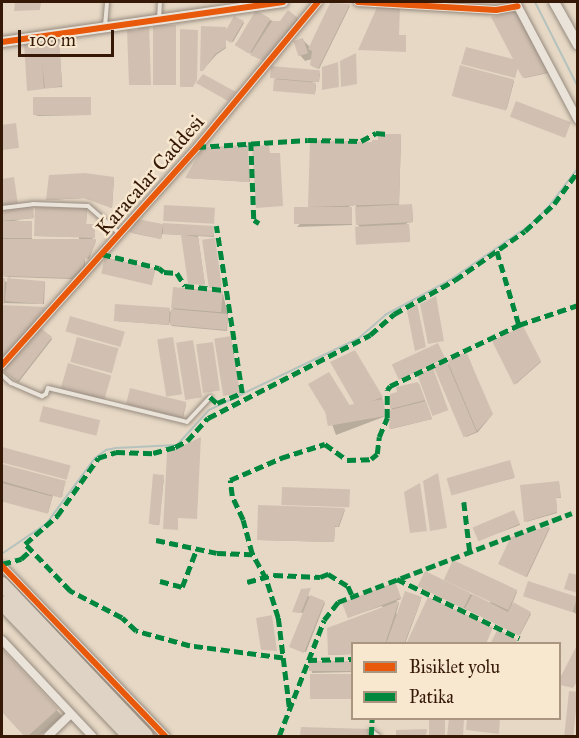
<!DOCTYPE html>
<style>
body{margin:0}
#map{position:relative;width:579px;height:738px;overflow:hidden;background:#e6d8c5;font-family:"IM FELL Great Primer",serif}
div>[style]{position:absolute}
.shadow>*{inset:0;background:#0003;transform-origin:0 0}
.stream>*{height:2px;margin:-1px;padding:0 1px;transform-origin:1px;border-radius:1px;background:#b6c2bd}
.building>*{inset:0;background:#d1c0b2;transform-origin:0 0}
.roads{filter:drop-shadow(0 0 2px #968a7e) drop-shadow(0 0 2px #968a7e)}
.lane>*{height:4px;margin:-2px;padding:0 2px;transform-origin:2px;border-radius:2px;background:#eae3d9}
.street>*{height:8px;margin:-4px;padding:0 4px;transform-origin:4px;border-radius:4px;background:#eae3d9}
.secondary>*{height:10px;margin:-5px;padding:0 5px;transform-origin:5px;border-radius:5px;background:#eae3d9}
.highway>*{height:14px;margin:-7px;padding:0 7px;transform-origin:7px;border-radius:7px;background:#ded3c4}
.quiet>*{height:4.5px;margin-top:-2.25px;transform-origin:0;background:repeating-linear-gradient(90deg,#00873e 0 9px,transparent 0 13.5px)}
.cycleway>*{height:6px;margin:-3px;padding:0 3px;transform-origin:3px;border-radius:3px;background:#e8590c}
span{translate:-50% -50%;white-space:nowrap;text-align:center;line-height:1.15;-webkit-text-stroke:5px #f8e8d0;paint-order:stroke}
.street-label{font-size:21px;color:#361807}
.frame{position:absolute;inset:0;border:3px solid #361807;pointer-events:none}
.legend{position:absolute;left:351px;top:642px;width:210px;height:78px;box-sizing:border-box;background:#f8e8d0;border:2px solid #aa9580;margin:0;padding:8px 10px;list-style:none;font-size:18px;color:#361807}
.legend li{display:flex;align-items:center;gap:12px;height:30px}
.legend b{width:30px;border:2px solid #aa9580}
.scale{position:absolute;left:18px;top:30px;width:96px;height:27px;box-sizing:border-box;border:3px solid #361807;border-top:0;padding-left:8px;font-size:18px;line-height:21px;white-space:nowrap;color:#361807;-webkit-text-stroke:4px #f8e8d0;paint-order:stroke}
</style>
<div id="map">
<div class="shadow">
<div style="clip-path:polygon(331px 5px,350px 6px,319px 69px,312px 66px,312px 59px,305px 61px,300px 55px,303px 40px,310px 47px)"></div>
<div style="clip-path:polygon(289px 12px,298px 20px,265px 61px,235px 44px,270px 20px,280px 23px)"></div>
<div style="clip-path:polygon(517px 13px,548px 73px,525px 78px,518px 66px,515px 77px,464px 64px,516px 62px)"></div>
<div style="clip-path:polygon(235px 18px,244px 23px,233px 42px,226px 39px,226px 48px,216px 55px,202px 71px,225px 28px,227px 30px)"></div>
<div style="left:59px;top:40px;width:47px;height:33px;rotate:86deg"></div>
<div style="left:461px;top:67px;width:55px;height:29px;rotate:15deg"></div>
<div style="clip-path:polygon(320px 73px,319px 82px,312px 82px,316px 85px,315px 94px,275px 90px,276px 78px)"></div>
<div style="clip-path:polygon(90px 99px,91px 115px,35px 116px)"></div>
<div style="clip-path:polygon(401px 137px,399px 206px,412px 207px,413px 222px,406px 223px,409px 226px,410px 242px,360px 227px,357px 224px,356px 205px,349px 206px,352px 209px,352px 225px,297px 227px,313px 210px,310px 207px,374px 143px)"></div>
<div style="clip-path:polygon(247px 147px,250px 182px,187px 178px)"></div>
<div style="clip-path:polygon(114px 179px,112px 208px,85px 198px,48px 200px)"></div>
<div style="clip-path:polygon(32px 208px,34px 218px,14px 220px,32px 223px,32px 240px,79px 240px,79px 237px,35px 236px,87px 210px,86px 225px,95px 226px,95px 238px,92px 238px,96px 241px,89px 259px,85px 258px,85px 267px,72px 279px,10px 277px,9px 279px,45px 282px,44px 304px,2px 303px,2px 279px,8px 283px,9px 277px,2px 276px,2px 211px)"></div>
<div style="clip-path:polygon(138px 221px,163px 226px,213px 228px,214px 237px,198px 236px,205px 285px,183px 235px,162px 234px,161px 239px,132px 233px)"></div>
<div style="clip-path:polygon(175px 289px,223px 294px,228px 315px,227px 331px,172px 326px,169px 322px,169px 325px,116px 321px,169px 310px,172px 313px)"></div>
<div style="clip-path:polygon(2px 306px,45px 308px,5px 359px,2px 358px)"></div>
<div style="left:38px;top:328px;width:18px;height:55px;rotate:38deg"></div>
<div style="clip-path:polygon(523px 328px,541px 362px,516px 384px,494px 342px)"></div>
<div style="left:438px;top:345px;width:15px;height:49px;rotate:67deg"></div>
<div style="clip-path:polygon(354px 351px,382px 398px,386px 416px,336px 435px,329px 416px,329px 374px,352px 412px,360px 409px,357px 406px)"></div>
<div style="clip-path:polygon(467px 354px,492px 415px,478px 432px,466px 437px,447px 365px)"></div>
<div style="clip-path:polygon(419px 384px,432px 419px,391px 429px,392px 395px)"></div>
<div style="clip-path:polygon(127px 404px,186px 404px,183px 418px)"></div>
<div style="clip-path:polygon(510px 463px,514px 478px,453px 494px)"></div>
<div style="clip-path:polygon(2px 465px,65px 482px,62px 497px,53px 495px,48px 513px,2px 500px)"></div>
<div style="clip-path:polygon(164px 477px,159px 525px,150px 524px)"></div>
<div style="clip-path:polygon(559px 483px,561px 498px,556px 498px,557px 513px,526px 522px)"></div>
<div style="clip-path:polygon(259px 507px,344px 510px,345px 510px,339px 527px,335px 527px,334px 542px,259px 540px)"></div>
<div style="clip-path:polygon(514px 512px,520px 525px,479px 540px)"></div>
<div style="clip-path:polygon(550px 528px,527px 577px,501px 564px,512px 538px)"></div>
<div style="clip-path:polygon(454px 561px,517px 592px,512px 604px,531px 614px,520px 635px,420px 587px,425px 573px,490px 603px,491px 601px)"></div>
<div style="clip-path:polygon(396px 585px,401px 599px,396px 601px,399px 603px,396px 614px,421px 600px,405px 644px,352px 644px,352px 654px,330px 655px,383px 609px,382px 606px,349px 617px)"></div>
<div style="clip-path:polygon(310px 589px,308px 596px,325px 603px,306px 652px,293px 647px,305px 613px,294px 612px)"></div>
<div style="clip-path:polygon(524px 596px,576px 599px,578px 615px,573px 612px)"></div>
<div style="clip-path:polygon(2px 651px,62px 716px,40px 736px,26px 736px,2px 710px)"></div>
<div style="clip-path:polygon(352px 662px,352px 672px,312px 673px,311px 665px)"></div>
<div style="clip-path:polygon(302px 729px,370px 731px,370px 736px,302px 736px)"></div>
</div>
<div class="stream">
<div style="left:535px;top:2px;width:95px;rotate:63.2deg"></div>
<div style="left:3px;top:553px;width:52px;rotate:-34deg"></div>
<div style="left:46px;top:524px;width:82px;rotate:-53.4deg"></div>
<div style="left:95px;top:458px;width:14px;rotate:-36deg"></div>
<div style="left:106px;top:450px;width:10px;rotate:-11deg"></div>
<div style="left:116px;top:448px;width:61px;rotate:-2.8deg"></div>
<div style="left:177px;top:445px;width:47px;rotate:-47.6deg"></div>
<div style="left:209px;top:410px;width:166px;rotate:-25.6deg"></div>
<div style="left:359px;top:338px;width:35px;rotate:-41deg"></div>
<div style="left:385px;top:315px;width:74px;rotate:-28.3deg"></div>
<div style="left:450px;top:280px;width:97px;rotate:-34.5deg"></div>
<div style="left:530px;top:225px;width:27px;rotate:-45deg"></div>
<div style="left:549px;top:206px;width:48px;rotate:-52.7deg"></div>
</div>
<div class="building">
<div style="clip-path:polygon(15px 2px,41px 2px,40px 10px,14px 11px)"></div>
<div style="clip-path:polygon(330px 3px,350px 4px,318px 69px,310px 65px,312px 51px,308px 49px)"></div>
<div style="clip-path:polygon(378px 5px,400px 7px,399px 35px,406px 35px,406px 52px,358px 50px)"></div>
<div style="left:256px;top:10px;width:17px;height:41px;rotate:31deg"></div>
<div style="clip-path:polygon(288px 10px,298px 18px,264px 61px,250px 55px,272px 21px,280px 21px)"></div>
<div style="clip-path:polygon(516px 11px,549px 72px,523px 78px,517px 68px,515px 78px,461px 64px,466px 47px,513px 59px,491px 17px)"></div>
<div style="clip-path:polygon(234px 16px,244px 21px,231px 43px,226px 40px,226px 47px,215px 54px,203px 71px,200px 71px,201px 26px,226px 27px,226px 30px)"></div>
<div style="clip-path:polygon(149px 24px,151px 85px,129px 85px,127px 30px,138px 30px,138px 25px)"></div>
<div style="left:153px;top:25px;width:23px;height:60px"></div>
<div style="clip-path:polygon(180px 29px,198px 30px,197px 80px,193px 87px,180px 87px)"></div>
<div style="clip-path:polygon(59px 38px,62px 86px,45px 89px,42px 61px,44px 89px,27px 91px,24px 42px)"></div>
<div style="left:303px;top:38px;width:16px;height:10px;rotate:72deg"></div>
<div style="clip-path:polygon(356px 53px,357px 84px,341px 87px,340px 61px)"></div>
<div style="clip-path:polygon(338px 62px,339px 87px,322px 90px,322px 67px)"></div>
<div style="left:460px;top:65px;width:56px;height:32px;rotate:15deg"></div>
<div style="left:271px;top:66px;width:49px;height:12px;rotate:5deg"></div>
<div style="clip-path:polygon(203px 74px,236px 92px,228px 101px,196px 83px)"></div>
<div style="left:274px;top:79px;width:42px;height:12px;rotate:5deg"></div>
<div style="left:91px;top:97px;width:18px;height:58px;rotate:90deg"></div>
<div style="left:516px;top:101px;width:59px;height:17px;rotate:21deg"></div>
<div style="clip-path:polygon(16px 123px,19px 148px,2px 150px,2px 125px)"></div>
<div style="clip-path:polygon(378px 134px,401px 134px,399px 204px,308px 207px,310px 140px,372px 142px,372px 140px,378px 140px)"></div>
<div style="clip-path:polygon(248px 145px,249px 182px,185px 178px,203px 147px)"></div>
<div style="clip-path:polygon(269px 145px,270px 153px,280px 153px,283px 206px,256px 208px,252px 146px)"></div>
<div style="clip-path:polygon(85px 173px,114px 177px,112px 208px,83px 198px,46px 200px,49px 175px)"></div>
<div style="clip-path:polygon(14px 177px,18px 205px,2px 206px,2px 179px)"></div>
<div style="left:412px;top:204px;width:18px;height:57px;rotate:87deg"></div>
<div style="left:164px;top:205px;width:51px;height:16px;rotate:3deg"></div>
<div style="left:33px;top:206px;width:12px;height:31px;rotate:85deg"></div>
<div style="clip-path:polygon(35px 207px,87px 208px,86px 224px,95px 224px,95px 238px,34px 236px)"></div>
<div style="left:352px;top:207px;width:17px;height:58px;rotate:90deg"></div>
<div style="clip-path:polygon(137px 219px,163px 224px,161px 239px,129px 232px)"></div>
<div style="left:32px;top:221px;width:17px;height:30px;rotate:90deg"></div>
<div style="clip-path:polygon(163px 223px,214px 226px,213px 236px,184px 235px,198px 237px,205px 285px,188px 284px,181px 235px,163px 234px)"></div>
<div style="left:409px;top:224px;width:18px;height:54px;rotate:87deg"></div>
<div style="left:215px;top:238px;width:49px;height:13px;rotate:82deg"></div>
<div style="clip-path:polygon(2px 239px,96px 239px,95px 245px,88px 258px,85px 258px,84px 266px,71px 278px,2px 276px)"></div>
<div style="left:105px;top:257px;width:52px;height:17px;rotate:13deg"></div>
<div style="clip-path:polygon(2px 278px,5px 278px,4px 304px,2px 303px)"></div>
<div style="left:7px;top:278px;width:38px;height:23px;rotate:5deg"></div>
<div style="left:173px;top:287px;width:50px;height:21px;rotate:5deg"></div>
<div style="clip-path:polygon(436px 296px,444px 341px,428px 344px,420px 304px)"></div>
<div style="clip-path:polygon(417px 303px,426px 347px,415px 351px,407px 311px)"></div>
<div style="left:115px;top:304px;width:55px;height:17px;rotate:4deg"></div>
<div style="clip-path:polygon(2px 305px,46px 307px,4px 359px,2px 359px)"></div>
<div style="left:171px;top:309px;width:57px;height:16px;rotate:5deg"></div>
<div style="left:70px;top:316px;width:57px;height:16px;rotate:16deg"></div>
<div style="left:38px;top:326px;width:18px;height:56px;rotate:38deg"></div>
<div style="clip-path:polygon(523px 326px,541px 361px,514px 385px,492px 341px)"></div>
<div style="left:231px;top:336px;width:58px;height:17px;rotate:81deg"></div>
<div style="left:77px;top:337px;width:43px;height:26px;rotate:15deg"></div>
<div style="left:173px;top:337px;width:58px;height:16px;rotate:81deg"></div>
<div style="left:193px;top:340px;width:58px;height:17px;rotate:81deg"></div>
<div style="left:213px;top:342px;width:49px;height:17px;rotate:82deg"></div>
<div style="left:438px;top:343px;width:17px;height:51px;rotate:65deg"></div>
<div style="clip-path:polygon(355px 350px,383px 397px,356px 407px,330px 362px)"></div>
<div style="clip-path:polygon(466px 352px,493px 414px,477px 431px,447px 360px)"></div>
<div style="left:446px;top:360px;width:78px;height:14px;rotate:67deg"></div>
<div style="left:68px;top:363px;width:45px;height:26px;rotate:16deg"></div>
<div style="left:433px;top:368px;width:45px;height:17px;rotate:70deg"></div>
<div style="clip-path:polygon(329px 372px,352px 409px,328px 417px,308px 384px)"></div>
<div style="clip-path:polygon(418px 382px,425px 400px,390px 409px,390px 394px,397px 392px,396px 387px)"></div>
<div style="left:130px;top:388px;width:58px;height:16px;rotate:14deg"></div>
<div style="left:383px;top:399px;width:17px;height:59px;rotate:80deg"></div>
<div style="clip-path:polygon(426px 401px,432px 419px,389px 429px,390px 410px)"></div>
<div style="left:43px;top:406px;width:59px;height:16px;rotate:14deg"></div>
<div style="clip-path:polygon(201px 437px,197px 519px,178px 518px,178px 530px,163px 529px,167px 453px)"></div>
<div style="left:2px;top:447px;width:71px;height:15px;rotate:15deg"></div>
<div style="left:510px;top:460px;width:18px;height:66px;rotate:74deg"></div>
<div style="clip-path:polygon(2px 464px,66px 481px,61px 498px,2px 481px)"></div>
<div style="clip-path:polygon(438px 473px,447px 528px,430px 531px,423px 481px)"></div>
<div style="left:153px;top:474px;width:11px;height:50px;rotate:5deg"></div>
<div style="clip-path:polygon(559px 481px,561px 497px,556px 498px,557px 512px,524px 522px,520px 485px)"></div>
<div style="left:2px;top:483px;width:52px;height:18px;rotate:15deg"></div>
<div style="clip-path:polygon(420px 483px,427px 531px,410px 533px,404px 492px)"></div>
<div style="left:282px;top:487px;width:68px;height:18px;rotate:2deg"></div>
<div style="clip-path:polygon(258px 505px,345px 508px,338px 527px,335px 526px,334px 542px,257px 540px)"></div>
<div style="left:514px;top:510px;width:15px;height:45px;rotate:67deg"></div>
<div style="clip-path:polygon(550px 526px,526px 577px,498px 564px,511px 537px)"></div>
<div style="left:453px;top:560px;width:71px;height:22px;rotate:25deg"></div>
<div style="left:425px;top:571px;width:51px;height:17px;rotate:26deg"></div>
<div style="clip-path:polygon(569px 573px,578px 575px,578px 593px,564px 589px)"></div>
<div style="left:528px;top:581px;width:52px;height:16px;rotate:18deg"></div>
<div style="left:395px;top:582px;width:17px;height:57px;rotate:69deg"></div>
<div style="clip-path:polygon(311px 588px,301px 613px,292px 612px,301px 589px)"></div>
<div style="clip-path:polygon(405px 591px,422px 597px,404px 644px,386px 644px)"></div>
<div style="clip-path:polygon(473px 594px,508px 612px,513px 602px,531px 612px,519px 636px,465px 608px)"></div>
<div style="left:310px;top:595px;width:16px;height:56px;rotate:22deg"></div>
<div style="clip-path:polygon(428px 597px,493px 627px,486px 644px,406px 644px)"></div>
<div style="clip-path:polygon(399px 601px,385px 644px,352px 644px,352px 654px,328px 655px,327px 628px)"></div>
<div style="clip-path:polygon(272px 615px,277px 651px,261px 650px,256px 618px)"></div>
<div style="clip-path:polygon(498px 629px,517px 640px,515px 644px,490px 644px)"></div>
<div style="clip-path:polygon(578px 643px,578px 680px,573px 688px,560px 685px,560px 678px)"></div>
<div style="clip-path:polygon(2px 649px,58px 709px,28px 736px,24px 736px,2px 712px)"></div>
<div style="left:352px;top:661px;width:10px;height:43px;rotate:90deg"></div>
<div style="left:352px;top:674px;width:25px;height:42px;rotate:90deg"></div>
<div style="left:569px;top:691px;width:9px;height:45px;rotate:6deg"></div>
<div style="left:429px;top:718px;width:16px;height:18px"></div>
<div style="clip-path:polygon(449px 718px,464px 718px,463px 736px,447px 736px)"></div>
<div style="clip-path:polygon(467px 718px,500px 718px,499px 734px,466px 730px)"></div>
<div style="clip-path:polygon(301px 727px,370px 729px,369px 736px,300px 736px)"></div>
<div style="clip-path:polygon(427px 729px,426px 736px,396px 736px,396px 730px)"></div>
</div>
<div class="roads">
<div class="lane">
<div style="left:159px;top:20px;width:18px;rotate:-87deg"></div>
<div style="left:105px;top:26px;width:24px;rotate:-85deg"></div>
<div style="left:2px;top:208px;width:31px;rotate:-7deg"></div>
<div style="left:33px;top:204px;width:55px;rotate:2.1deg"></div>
<div style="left:88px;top:206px;width:41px;rotate:41.1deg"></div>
<div style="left:2px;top:375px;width:12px;rotate:42deg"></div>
<div style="left:11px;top:383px;width:34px;rotate:23deg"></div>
<div style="left:42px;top:396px;width:4px;rotate:-27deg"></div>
<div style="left:46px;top:394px;width:6px;rotate:-72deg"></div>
<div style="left:48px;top:388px;width:143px;rotate:13.7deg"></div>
<div style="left:187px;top:422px;width:34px;rotate:-47deg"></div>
<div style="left:371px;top:731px;width:9px;rotate:36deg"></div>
</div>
<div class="street">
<div style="left:358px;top:2px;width:138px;rotate:3.3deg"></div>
<div style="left:496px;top:10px;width:22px;rotate:-10deg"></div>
<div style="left:516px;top:3px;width:132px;rotate:62.1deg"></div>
<div style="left:2px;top:365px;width:298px;rotate:-48.1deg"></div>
<div style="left:201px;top:143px;width:183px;rotate:-50.3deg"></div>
<div style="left:2px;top:566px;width:236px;rotate:46.2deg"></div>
<div style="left:2px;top:640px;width:132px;rotate:46.8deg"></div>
<div style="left:48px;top:736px;width:30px;rotate:-44deg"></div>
</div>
<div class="secondary">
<div style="left:554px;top:2px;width:49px;rotate:60.8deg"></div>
<div style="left:2px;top:42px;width:284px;rotate:-8.1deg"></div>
</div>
<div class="highway">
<div style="left:2px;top:584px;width:209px;rotate:46.5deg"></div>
<div style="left:2px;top:603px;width:184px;rotate:46.3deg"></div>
</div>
</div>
<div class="quiet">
<div style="left:251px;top:142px;width:78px;rotate:87.8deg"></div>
<div style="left:254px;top:220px;width:6px;rotate:31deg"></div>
<div style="left:197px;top:147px;width:111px;rotate:-3.6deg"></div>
<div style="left:308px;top:140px;width:53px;rotate:1.1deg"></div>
<div style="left:361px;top:141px;width:17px;rotate:-28deg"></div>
<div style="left:376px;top:133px;width:11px;rotate:5deg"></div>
<div style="left:497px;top:251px;width:77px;rotate:73.4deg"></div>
<div style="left:102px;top:254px;width:59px;rotate:13.8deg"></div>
<div style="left:159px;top:268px;width:6px;rotate:39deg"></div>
<div style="left:164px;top:272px;width:13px;rotate:4deg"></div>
<div style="left:177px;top:273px;width:15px;rotate:58deg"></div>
<div style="left:185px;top:286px;width:39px;rotate:6deg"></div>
<div style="left:210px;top:397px;width:9px;rotate:41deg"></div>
<div style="left:217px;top:403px;width:27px;rotate:-22deg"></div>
<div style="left:242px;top:393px;width:169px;rotate:-98.8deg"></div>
<div style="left:464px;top:502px;width:50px;rotate:83.2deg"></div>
<div style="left:156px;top:540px;width:62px;rotate:12deg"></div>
<div style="left:217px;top:553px;width:35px;rotate:2deg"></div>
<div style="left:2px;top:564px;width:20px;rotate:-15deg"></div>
<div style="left:21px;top:559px;width:12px;rotate:-42deg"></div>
<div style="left:397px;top:579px;width:136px;rotate:25.8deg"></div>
<div style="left:160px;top:581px;width:23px;rotate:15deg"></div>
<div style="left:182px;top:587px;width:40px;rotate:-69deg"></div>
<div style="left:247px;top:582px;width:28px;rotate:-15deg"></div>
<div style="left:274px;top:575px;width:46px;rotate:2.5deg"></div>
<div style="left:320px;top:577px;width:9px;rotate:-21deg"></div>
<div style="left:328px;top:574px;width:23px;rotate:31deg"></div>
<div style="left:348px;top:586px;width:12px;rotate:66deg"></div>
<div style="left:283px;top:658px;width:94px;rotate:-172.6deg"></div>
<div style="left:190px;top:646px;width:56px;rotate:-164.5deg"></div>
<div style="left:136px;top:631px;width:19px;rotate:-137deg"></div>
<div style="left:122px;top:618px;width:59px;rotate:-152.6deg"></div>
<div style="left:70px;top:591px;width:65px;rotate:-133.8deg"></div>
<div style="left:25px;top:544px;width:43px;rotate:-41.2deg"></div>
<div style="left:57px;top:516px;width:71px;rotate:-54.7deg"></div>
<div style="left:98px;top:458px;width:19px;rotate:-18deg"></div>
<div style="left:116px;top:452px;width:37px;rotate:2deg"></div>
<div style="left:153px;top:453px;width:23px;rotate:-15deg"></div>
<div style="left:175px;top:447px;width:13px;rotate:-27deg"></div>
<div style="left:187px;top:441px;width:31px;rotate:-48deg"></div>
<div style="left:208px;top:418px;width:182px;rotate:-27.1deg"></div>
<div style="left:370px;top:335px;width:32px;rotate:-41deg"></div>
<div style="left:394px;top:314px;width:70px;rotate:-29.1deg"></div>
<div style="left:455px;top:280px;width:85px;rotate:-35deg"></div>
<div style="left:525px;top:231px;width:40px;rotate:-43deg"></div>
<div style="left:554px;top:204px;width:41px;rotate:-54deg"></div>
<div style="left:308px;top:660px;width:44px;rotate:-1.3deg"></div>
<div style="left:289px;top:707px;width:90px;rotate:-97deg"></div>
<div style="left:278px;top:618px;width:41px;rotate:-107.1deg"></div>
<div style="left:266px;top:579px;width:29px;rotate:-119deg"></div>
<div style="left:252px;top:554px;width:35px;rotate:-105deg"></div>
<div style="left:243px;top:520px;width:26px;rotate:-115deg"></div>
<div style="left:232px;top:496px;width:16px;rotate:-97deg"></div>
<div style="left:230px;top:480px;width:56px;rotate:-23.3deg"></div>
<div style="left:281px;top:458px;width:46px;rotate:-17.7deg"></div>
<div style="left:325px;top:444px;width:27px;rotate:36deg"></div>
<div style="left:347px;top:460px;width:24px;rotate:-2deg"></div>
<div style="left:371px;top:459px;width:8px;rotate:-40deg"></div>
<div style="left:377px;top:454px;width:17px;rotate:-83deg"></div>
<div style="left:379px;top:437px;width:21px;rotate:-67deg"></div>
<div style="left:387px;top:418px;width:28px;rotate:-90deg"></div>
<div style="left:387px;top:390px;width:5px;rotate:-53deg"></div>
<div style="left:390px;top:386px;width:143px;rotate:-25.3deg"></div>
<div style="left:519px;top:325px;width:62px;rotate:-18.7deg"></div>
<div style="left:279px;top:736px;width:124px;rotate:-68.8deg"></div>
<div style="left:324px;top:620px;width:23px;rotate:-52deg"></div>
<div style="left:338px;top:602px;width:250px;rotate:-20.8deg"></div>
<div style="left:371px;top:736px;width:18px;rotate:-87deg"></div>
</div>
<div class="cycleway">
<div style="left:358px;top:2px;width:138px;rotate:3.3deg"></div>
<div style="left:496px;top:10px;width:22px;rotate:-10deg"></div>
<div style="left:2px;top:42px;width:284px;rotate:-8.1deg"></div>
<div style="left:2px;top:365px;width:298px;rotate:-48.1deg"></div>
<div style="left:201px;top:143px;width:183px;rotate:-50.3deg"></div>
<div style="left:2px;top:566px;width:236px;rotate:46.2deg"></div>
</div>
<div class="street-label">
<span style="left:150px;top:175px;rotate:-49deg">Karacalar Caddesi</span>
</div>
<div class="frame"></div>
<ul class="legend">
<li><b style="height:8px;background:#e8590c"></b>Bisiklet yolu</li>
<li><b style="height:8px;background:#00873e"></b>Patika</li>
</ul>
<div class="scale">100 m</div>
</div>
